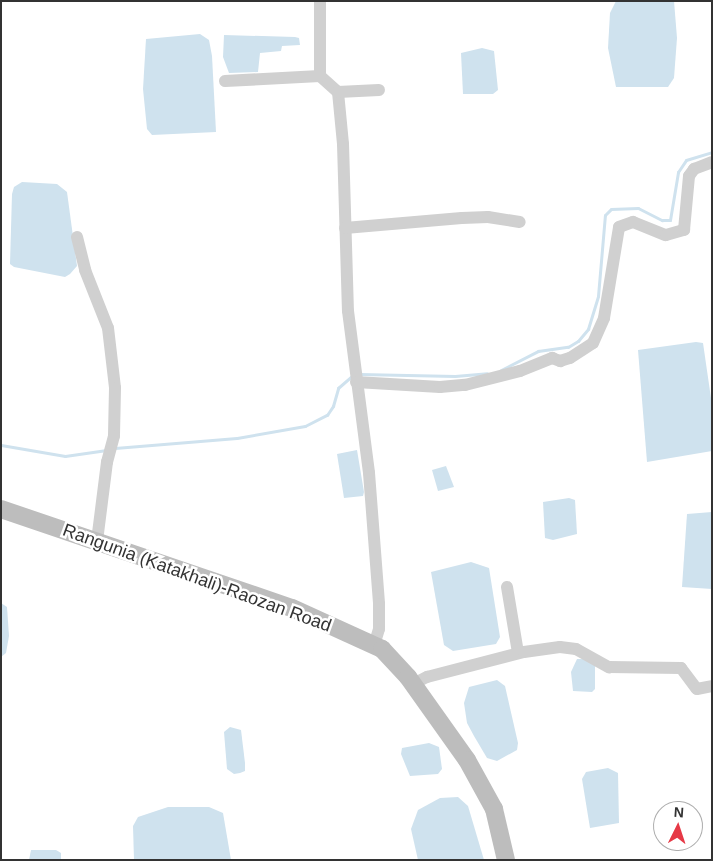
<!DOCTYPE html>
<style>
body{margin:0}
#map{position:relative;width:713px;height:861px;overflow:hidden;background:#fff;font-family:Helvetica,sans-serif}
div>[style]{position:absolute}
.water>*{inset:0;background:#cfe2ee}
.stream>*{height:3px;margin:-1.5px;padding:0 1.5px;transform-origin:1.5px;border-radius:1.5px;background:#cfe2ee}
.street>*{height:12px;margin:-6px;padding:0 6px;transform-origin:6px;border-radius:6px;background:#d0d0d0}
.secondary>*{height:18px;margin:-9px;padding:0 9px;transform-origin:9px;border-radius:9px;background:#bdbdbd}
span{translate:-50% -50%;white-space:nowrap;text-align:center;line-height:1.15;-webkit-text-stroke:5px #fff;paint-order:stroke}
.street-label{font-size:18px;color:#333}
.frame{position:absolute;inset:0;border:2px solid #333;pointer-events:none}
.north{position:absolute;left:653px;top:801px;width:50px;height:50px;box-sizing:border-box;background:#fff;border:1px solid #adadad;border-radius:50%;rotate:4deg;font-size:14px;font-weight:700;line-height:20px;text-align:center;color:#333}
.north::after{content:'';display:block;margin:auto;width:18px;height:22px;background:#e63946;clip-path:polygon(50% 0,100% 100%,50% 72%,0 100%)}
</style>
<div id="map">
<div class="water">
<div style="clip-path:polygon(616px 1px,674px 1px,677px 38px,674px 78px,668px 87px,616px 87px,608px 48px,610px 13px)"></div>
<div style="clip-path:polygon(200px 34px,209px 40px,212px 56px,216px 132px,152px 135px,147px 129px,143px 89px,146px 39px)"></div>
<div style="clip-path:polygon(224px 35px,295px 37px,299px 38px,300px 45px,282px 46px,281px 51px,260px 53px,258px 72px,229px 73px,223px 57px)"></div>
<div style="clip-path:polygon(482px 48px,494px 51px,498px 90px,493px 94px,463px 94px,461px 53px)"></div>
<div style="clip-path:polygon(22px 182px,57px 184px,67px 192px,77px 266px,70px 274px,65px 277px,14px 267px,10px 264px,12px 194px,14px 187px)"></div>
<div style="clip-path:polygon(696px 342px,703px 343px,712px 405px,712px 451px,647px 462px,638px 350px)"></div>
<div style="clip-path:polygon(357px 450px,364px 492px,363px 496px,344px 498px,337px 454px)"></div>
<div style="clip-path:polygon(446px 466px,454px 487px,438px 491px,432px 470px)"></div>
<div style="clip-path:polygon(569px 498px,575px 500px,577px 534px,553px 540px,545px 538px,543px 502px)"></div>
<div style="clip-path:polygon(712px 512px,712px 589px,682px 587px,687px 514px)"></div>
<div style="clip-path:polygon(471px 562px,489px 568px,500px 637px,496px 644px,453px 651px,444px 645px,431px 572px)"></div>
<div style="clip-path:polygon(1px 603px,7px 607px,9px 636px,6px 653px,1px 657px)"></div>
<div style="clip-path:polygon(577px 659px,586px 659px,595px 666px,595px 689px,592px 692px,573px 691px,571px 672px)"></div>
<div style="clip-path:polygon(497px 680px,505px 686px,518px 743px,517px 750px,497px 761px,487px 758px,474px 736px,467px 723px,464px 703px,469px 687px)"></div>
<div style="clip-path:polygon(230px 727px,241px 730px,245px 763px,245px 771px,240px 773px,234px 774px,227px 769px,224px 732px)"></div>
<div style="clip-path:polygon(429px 743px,439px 747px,442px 769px,438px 774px,410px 776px,401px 754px,402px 748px)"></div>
<div style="clip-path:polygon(608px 768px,618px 773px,619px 823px,590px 828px,582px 779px,586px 772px)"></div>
<div style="clip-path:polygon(458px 797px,468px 806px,484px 860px,418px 860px,411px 829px,418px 810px,440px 798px)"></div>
<div style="clip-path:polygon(168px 807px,209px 807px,223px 813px,231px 860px,134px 860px,133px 826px,138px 817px)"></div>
<div style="clip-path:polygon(31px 850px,56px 850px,61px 853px,61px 860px,29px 860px)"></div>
</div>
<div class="stream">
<div style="left:501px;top:370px;width:42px;rotate:-27.2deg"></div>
<div style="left:538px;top:351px;width:30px;rotate:-8deg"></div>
<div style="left:568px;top:347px;width:12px;rotate:-31deg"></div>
<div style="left:578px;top:341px;width:16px;rotate:-50deg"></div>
<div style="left:588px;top:329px;width:34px;rotate:-73deg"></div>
<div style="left:598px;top:296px;width:81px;rotate:-85.1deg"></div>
<div style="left:605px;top:215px;width:8px;rotate:-45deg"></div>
<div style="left:611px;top:209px;width:27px;rotate:-2deg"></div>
<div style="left:638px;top:208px;width:27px;rotate:27deg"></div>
<div style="left:662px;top:220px;width:8px"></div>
<div style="left:670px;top:220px;width:49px;rotate:-80.5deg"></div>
<div style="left:678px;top:172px;width:14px;rotate:-56deg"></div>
<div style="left:686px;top:160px;width:27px;rotate:-17deg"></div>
<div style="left:359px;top:374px;width:96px;rotate:1.2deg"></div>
<div style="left:455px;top:376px;width:32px;rotate:-5deg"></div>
<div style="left:1px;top:445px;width:65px;rotate:9.8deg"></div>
<div style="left:65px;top:456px;width:42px;rotate:-8.1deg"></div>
<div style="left:115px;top:448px;width:122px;rotate:-4.7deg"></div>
<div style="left:237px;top:438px;width:69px;rotate:-10deg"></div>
<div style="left:305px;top:426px;width:25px;rotate:-27deg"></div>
<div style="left:327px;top:415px;width:11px;rotate:-56deg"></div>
<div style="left:333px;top:406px;width:19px;rotate:-74deg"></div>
<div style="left:338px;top:388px;width:20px;rotate:-41deg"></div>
</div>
<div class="street">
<div style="left:320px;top:1px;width:75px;rotate:90deg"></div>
<div style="left:320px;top:76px;width:24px;rotate:42deg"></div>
<div style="left:338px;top:92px;width:52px;rotate:84.5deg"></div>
<div style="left:343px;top:144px;width:167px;rotate:88.3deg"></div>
<div style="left:348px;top:311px;width:163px;rotate:82.6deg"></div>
<div style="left:369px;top:473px;width:131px;rotate:85.6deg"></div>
<div style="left:379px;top:604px;width:25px;rotate:90deg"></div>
<div style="left:379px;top:629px;width:17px;rotate:107deg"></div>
<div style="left:225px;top:81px;width:95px;rotate:-3deg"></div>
<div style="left:338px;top:92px;width:41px;rotate:-2.8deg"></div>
<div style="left:345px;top:228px;width:117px;rotate:-4.9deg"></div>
<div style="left:462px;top:218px;width:26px;rotate:-2deg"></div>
<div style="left:488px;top:217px;width:32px;rotate:9deg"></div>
<div style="left:77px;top:237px;width:34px;rotate:76deg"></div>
<div style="left:85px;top:270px;width:62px;rotate:68.4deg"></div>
<div style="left:108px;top:328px;width:60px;rotate:83.3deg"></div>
<div style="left:115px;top:388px;width:48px;rotate:91.2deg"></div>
<div style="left:114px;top:436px;width:27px;rotate:105deg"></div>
<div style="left:107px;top:462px;width:80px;rotate:97.2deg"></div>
<div style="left:356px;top:382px;width:84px;rotate:3.4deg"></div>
<div style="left:440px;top:387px;width:25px;rotate:-5deg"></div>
<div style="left:465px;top:385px;width:57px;rotate:-14.3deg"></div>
<div style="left:520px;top:371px;width:35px;rotate:-22deg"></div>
<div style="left:552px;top:358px;width:9px;rotate:21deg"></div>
<div style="left:560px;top:361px;width:10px;rotate:-17deg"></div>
<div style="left:570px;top:358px;width:27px;rotate:-33deg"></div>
<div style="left:593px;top:343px;width:27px;rotate:-66deg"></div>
<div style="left:604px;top:318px;width:92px;rotate:-80.6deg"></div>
<div style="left:619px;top:227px;width:15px;rotate:-20deg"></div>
<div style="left:633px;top:222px;width:35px;rotate:22deg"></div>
<div style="left:666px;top:235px;width:19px;rotate:-16deg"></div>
<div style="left:684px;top:230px;width:54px;rotate:-84.7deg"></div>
<div style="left:689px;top:176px;width:9px;rotate:-54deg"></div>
<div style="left:694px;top:169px;width:19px;rotate:-21deg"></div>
<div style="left:507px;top:587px;width:67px;rotate:80.5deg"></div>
<div style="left:413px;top:684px;width:16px;rotate:-27deg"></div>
<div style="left:427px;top:677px;width:100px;rotate:-14.5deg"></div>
<div style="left:524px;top:652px;width:36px;rotate:-8deg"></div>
<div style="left:560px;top:647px;width:16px;rotate:7deg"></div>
<div style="left:576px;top:649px;width:38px;rotate:29deg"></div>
<div style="left:609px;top:667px;width:72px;rotate:0.8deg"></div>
<div style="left:681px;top:668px;width:26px;rotate:53deg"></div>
<div style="left:697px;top:689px;width:15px;rotate:-11deg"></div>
</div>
<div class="secondary">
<div style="left:1px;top:509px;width:307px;rotate:18.8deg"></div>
<div style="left:292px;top:608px;width:99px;rotate:24.5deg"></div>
<div style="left:382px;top:649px;width:38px;rotate:47deg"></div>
<div style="left:408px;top:677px;width:102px;rotate:54.6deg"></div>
<div style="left:467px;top:760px;width:56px;rotate:61.1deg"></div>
<div style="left:494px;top:809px;width:52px;rotate:76.8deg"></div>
</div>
<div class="street-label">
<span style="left:197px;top:578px;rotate:20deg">Rangunia (Katakhali)-Raozan Road</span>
</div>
<div class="frame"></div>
<div class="north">N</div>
</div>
